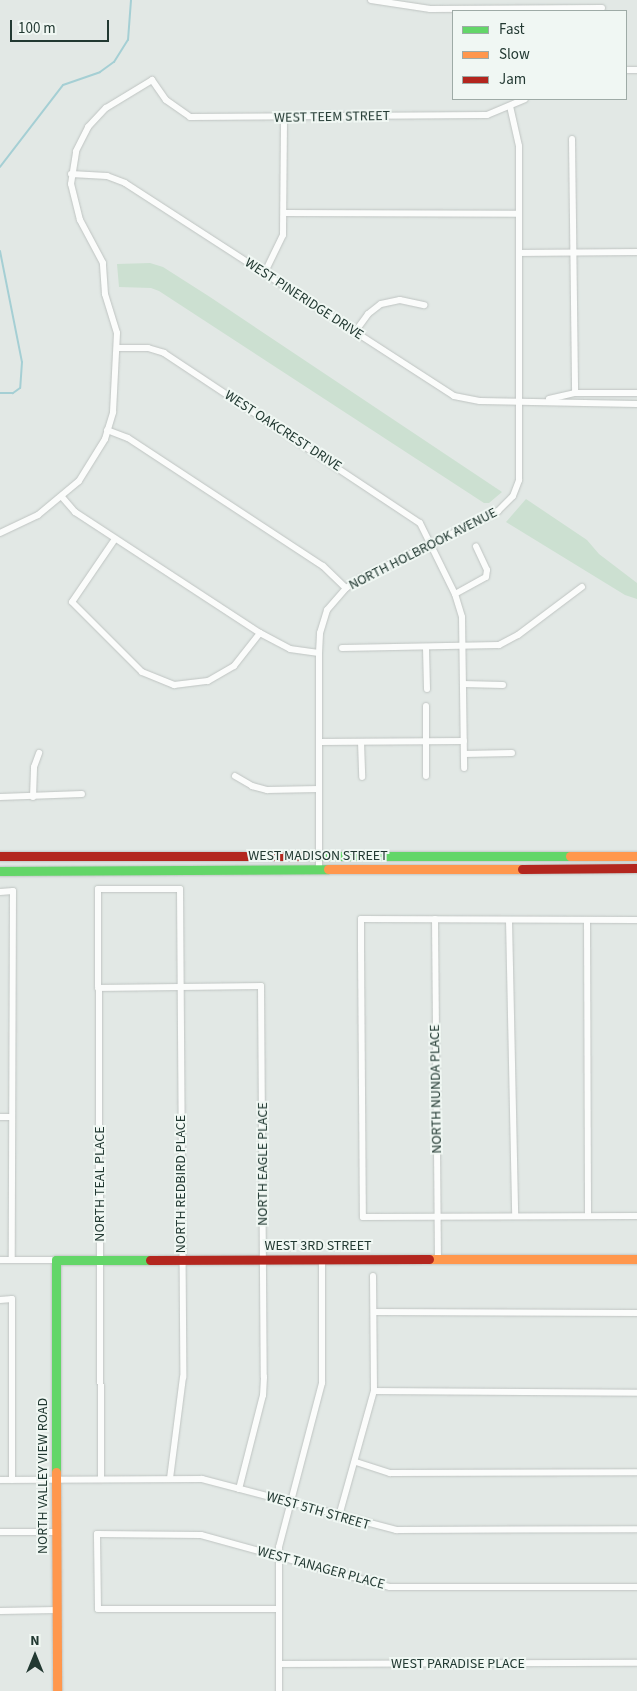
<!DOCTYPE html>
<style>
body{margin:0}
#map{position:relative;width:637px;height:1691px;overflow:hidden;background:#e2e8e5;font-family:"Source Sans 3",sans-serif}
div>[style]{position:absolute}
.green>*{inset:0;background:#cce0d1}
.stream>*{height:2px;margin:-1px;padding:0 1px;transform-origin:1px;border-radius:1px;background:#a5cfd4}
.roads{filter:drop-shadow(0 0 1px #bfc4c2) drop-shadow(0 0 1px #bfc4c2)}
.street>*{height:6px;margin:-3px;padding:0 3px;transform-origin:3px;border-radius:3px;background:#fbfcfb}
.fast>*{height:9px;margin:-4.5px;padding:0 4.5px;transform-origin:4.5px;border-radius:4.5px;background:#63d668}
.slow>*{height:9px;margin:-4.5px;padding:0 4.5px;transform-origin:4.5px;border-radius:4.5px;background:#ff974d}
.jam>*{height:9px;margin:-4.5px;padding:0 4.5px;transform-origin:4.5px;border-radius:4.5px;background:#b3261e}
span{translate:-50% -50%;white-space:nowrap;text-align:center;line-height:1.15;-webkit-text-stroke:4px #f0f7f3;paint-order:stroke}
.street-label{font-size:14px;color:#223932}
.legend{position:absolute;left:452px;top:10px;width:175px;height:90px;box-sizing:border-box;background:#f0f7f3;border:1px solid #9eaba6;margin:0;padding:6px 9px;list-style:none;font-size:15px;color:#223932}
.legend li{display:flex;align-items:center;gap:10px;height:25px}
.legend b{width:25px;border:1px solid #9eaba6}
.north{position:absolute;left:10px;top:1631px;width:50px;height:50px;-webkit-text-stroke:4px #f0f7f3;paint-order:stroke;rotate:0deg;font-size:14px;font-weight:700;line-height:20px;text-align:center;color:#223932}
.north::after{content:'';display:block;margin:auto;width:18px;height:22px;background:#223932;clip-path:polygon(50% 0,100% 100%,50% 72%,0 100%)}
.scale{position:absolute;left:10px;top:20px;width:99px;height:22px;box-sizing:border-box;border:2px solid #223932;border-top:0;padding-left:6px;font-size:15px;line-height:18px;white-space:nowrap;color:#223932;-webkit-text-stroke:4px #f0f7f3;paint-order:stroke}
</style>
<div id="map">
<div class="green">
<div style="clip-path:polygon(150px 263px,163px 267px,210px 297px,502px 492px,489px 503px,484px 503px,159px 291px,151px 288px,119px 287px,117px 264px)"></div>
<div style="clip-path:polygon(526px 499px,587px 540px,599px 554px,637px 583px,637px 599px,625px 595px,506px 522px)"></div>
</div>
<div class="stream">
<div style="left:0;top:167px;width:103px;rotate:-52.5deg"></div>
<div style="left:63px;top:85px;width:39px;rotate:-19deg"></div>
<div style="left:100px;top:72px;width:17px;rotate:-36deg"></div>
<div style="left:114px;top:62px;width:26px;rotate:-58deg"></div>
<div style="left:128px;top:40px;width:40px;rotate:-85.7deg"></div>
<div style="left:0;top:251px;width:113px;rotate:78.8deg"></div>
<div style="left:22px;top:362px;width:26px;rotate:94deg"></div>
<div style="left:20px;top:388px;width:9px;rotate:144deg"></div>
<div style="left:13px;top:393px;width:13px;rotate:180deg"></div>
</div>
<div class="roads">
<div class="street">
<div style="left:371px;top:0;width:60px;rotate:8.7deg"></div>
<div style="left:430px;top:9px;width:172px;rotate:-0.3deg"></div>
<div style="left:626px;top:70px;width:11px"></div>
<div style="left:572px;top:139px;width:254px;rotate:89.3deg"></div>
<div style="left:71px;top:174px;width:36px;rotate:3deg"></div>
<div style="left:107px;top:176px;width:19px;rotate:21deg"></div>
<div style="left:125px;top:183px;width:392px;rotate:32.9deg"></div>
<div style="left:454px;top:396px;width:26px;rotate:11deg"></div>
<div style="left:480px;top:401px;width:157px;rotate:1.1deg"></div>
<div style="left:284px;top:213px;width:235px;rotate:0.2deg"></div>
<div style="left:519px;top:253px;width:118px;rotate:-0.5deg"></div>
<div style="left:265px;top:272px;width:41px;rotate:-64.1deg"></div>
<div style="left:283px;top:235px;width:118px;rotate:-89.5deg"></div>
<div style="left:355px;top:332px;width:22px;rotate:-54deg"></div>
<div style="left:368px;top:314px;width:16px;rotate:-38deg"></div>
<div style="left:381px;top:304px;width:19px;rotate:-12deg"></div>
<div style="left:400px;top:300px;width:25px;rotate:12deg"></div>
<div style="left:118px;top:348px;width:30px"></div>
<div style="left:148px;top:348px;width:17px;rotate:17deg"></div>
<div style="left:164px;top:353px;width:307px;rotate:33.6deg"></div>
<div style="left:420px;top:523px;width:79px;rotate:63.8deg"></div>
<div style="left:455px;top:594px;width:24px;rotate:73deg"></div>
<div style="left:462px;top:617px;width:151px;rotate:89.2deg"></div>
<div style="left:549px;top:399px;width:27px;rotate:-13deg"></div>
<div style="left:575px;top:393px;width:62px"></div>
<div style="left:107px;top:430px;width:22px;rotate:21deg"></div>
<div style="left:128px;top:438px;width:233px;rotate:33.3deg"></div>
<div style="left:323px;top:566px;width:32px;rotate:44deg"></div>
<div style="left:62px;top:497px;width:20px;rotate:49deg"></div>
<div style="left:75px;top:512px;width:221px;rotate:33.2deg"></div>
<div style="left:260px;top:633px;width:34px;rotate:28deg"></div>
<div style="left:290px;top:649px;width:29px;rotate:8deg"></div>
<div style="left:0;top:533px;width:42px;rotate:-25.3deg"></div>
<div style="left:38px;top:515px;width:53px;rotate:-39.7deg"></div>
<div style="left:79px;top:481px;width:49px;rotate:-58.2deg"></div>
<div style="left:105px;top:439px;width:28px;rotate:-73deg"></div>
<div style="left:113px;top:412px;width:79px;rotate:-87.1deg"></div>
<div style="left:117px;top:333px;width:41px;rotate:-107.1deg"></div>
<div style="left:105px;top:294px;width:31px;rotate:-94deg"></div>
<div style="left:103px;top:263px;width:49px;rotate:-118.1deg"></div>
<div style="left:80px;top:220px;width:37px;rotate:-104deg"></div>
<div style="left:71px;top:184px;width:33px;rotate:-81deg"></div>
<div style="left:76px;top:151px;width:27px;rotate:-63deg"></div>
<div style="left:88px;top:127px;width:26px;rotate:-47deg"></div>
<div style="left:106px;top:108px;width:54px;rotate:-31.3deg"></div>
<div style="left:152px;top:80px;width:24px;rotate:55deg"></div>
<div style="left:166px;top:100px;width:29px;rotate:35deg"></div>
<div style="left:190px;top:117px;width:297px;rotate:-0.4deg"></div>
<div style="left:487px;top:115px;width:41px;rotate:-22.8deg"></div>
<div style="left:115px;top:539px;width:76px;rotate:124.3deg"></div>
<div style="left:72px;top:602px;width:99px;rotate:45deg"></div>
<div style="left:142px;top:672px;width:35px;rotate:22deg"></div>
<div style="left:174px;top:685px;width:34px;rotate:-7deg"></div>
<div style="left:208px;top:681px;width:30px;rotate:-30deg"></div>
<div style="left:234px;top:666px;width:42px;rotate:-51.8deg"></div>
<div style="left:455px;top:594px;width:35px;rotate:-29deg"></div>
<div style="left:486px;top:577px;width:7px;rotate:-82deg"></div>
<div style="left:487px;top:570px;width:26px;rotate:-115deg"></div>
<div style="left:342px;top:648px;width:157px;rotate:-1.1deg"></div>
<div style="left:499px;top:645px;width:21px;rotate:-28deg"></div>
<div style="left:518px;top:635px;width:80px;rotate:-36.9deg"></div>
<div style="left:426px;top:648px;width:41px;rotate:88.6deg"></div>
<div style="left:463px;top:684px;width:40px;rotate:1.4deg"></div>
<div style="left:426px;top:706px;width:70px;rotate:90deg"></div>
<div style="left:319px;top:742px;width:145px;rotate:-0.4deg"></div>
<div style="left:361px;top:742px;width:35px;rotate:88deg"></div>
<div style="left:464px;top:754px;width:48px;rotate:-1.2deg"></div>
<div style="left:235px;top:776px;width:20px;rotate:30deg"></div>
<div style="left:252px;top:786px;width:16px;rotate:15deg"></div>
<div style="left:267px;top:790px;width:52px;rotate:-1.1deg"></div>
<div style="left:0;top:797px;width:82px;rotate:-2.1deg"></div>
<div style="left:33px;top:797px;width:30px;rotate:-88deg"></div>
<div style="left:34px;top:767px;width:15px;rotate:-70deg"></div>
<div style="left:319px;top:870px;width:217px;rotate:-90deg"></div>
<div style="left:319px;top:653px;width:20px;rotate:-87deg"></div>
<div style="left:320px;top:633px;width:24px;rotate:-73deg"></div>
<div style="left:327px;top:610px;width:29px;rotate:-49deg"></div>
<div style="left:346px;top:588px;width:17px;rotate:-33deg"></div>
<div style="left:360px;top:579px;width:154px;rotate:-26.2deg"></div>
<div style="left:498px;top:511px;width:21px;rotate:-45deg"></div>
<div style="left:513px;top:496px;width:17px;rotate:-69deg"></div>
<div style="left:519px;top:480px;width:334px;rotate:-90deg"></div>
<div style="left:519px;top:146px;width:41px;rotate:-102.7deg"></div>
<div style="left:0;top:892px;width:13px;rotate:-4deg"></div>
<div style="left:13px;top:891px;width:369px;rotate:90.2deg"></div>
<div style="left:435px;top:919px;width:340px;rotate:89.5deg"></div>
<div style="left:509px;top:920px;width:296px;rotate:88.8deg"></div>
<div style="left:587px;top:920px;width:296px;rotate:89.8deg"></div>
<div style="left:637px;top:920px;width:276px;rotate:-179.8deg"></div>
<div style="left:361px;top:919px;width:29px;rotate:90deg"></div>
<div style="left:361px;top:948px;width:269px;rotate:89.6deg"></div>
<div style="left:363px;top:1217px;width:274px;rotate:-0.2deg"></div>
<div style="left:98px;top:988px;width:163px;rotate:-0.7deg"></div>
<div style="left:261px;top:986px;width:391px;rotate:89.6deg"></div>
<div style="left:264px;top:1377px;width:18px;rotate:93deg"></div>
<div style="left:263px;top:1395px;width:97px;rotate:104.3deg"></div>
<div style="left:0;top:1117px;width:12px"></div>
<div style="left:0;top:1260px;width:56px"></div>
<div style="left:0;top:1300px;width:12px;rotate:-5deg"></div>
<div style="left:12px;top:1299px;width:181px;rotate:90deg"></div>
<div style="left:374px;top:1312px;width:263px;rotate:0.2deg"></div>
<div style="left:374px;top:1391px;width:263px;rotate:0.4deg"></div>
<div style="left:356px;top:1462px;width:36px;rotate:18deg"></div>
<div style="left:390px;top:1473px;width:247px;rotate:-0.2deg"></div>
<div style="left:101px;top:1479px;width:590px;rotate:-90.29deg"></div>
<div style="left:98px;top:889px;width:82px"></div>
<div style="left:180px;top:889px;width:488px;rotate:89.6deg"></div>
<div style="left:183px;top:1377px;width:102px;rotate:97.3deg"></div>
<div style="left:0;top:1480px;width:202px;rotate:-0.3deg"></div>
<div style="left:202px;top:1479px;width:201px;rotate:14.7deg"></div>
<div style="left:396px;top:1530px;width:241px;rotate:-0.2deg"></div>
<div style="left:339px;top:1516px;width:130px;rotate:-74.4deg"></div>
<div style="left:374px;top:1391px;width:115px;rotate:-90.5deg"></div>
<div style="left:0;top:1532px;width:57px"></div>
<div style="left:279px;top:1609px;width:181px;rotate:180deg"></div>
<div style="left:98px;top:1609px;width:75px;rotate:-90.8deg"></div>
<div style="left:97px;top:1534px;width:104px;rotate:0.6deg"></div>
<div style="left:201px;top:1535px;width:196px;rotate:15.4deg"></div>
<div style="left:390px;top:1587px;width:247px"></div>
<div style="left:0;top:1611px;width:57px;rotate:-1deg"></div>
<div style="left:279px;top:1664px;width:358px;rotate:-0.2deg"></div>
<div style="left:279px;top:1691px;width:144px;rotate:-90deg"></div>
<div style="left:279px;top:1547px;width:170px;rotate:-75.3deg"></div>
<div style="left:322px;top:1383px;width:124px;rotate:-90deg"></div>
</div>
<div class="fast">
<div style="left:304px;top:856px;width:266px"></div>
<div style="left:0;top:871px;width:328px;rotate:-0.3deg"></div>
<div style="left:56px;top:1472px;width:212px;rotate:-90deg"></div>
<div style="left:56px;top:1260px;width:94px"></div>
</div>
<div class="slow">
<div style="left:570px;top:856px;width:67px"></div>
<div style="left:328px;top:869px;width:194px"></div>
<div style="left:429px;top:1259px;width:208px"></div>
<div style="left:56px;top:1472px;width:219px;rotate:89.7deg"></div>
</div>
<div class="jam">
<div style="left:0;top:856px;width:304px"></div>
<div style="left:522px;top:869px;width:115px;rotate:-0.5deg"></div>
<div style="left:150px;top:1260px;width:279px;rotate:-0.2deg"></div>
</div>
</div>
<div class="street-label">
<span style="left:332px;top:117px;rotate:-1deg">WEST TEEM STREET</span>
<span style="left:304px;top:299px;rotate:33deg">WEST PINERIDGE DRIVE</span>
<span style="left:283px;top:431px;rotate:33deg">WEST OAKCREST DRIVE</span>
<span style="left:423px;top:549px;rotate:-27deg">NORTH HOLBROOK AVENUE</span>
<span style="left:318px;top:856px">WEST MADISON STREET</span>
<span style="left:436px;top:1089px;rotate:-91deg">NORTH NUNDA PLACE</span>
<span style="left:263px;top:1164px;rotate:-90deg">NORTH EAGLE PLACE</span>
<span style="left:100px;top:1184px;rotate:-90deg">NORTH TEAL PLACE</span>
<span style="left:181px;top:1184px;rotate:-90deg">NORTH REDBIRD PLACE</span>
<span style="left:318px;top:1246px">WEST 3RD STREET</span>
<span style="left:43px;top:1476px;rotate:-90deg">NORTH VALLEY VIEW ROAD</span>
<span style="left:318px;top:1511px;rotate:16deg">WEST 5TH STREET</span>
<span style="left:321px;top:1568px;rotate:15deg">WEST TANAGER PLACE</span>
<span style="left:458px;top:1664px">WEST PARADISE PLACE</span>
</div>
<ul class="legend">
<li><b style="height:6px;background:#63d668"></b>Fast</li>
<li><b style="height:6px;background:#ff974d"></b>Slow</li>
<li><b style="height:6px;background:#b3261e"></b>Jam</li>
</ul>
<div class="north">N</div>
<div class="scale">100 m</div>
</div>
